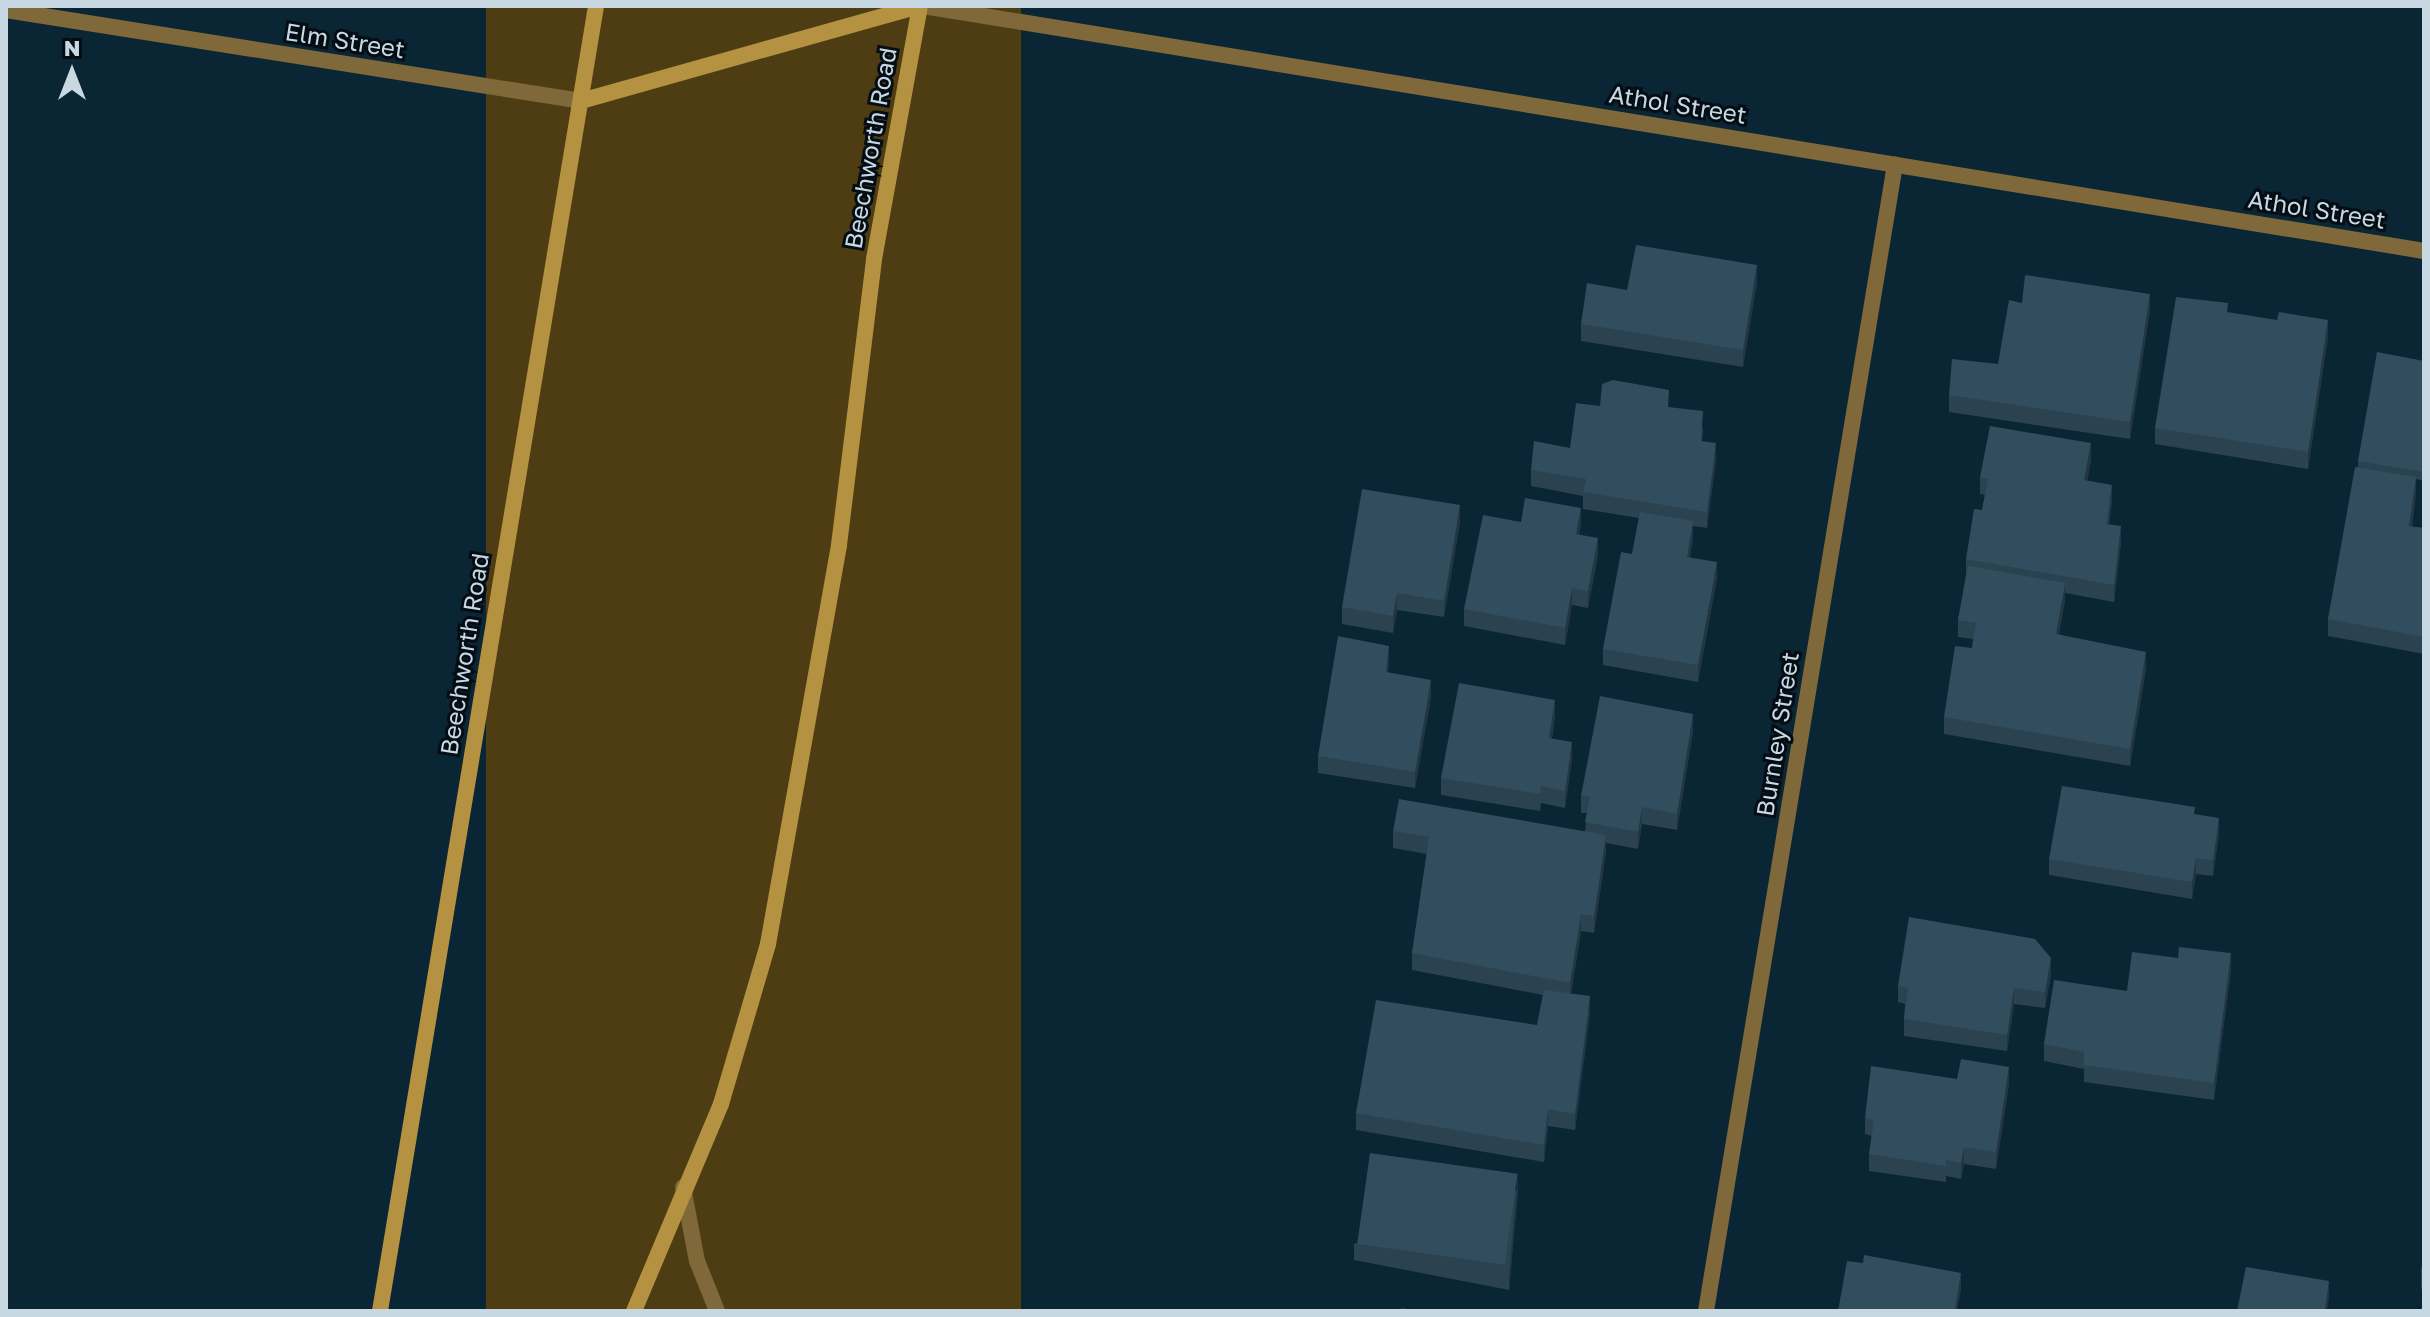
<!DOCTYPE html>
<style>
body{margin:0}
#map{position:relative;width:2430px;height:1317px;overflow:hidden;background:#0a2534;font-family:"Golos Text",sans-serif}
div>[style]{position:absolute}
.green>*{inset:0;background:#4e3d12;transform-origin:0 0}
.street>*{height:16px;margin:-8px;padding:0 8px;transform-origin:8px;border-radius:8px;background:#7f693a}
.secondary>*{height:16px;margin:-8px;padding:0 8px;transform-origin:8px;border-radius:8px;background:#b49241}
.wall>*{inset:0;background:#2b4250}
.shaded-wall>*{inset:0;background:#233641}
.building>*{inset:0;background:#324d5d;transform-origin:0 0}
span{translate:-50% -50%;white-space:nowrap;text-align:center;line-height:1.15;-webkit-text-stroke:6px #040d13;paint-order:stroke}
.street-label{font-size:24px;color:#c8d8e2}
.frame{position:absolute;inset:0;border:8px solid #c8d8e2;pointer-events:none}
.north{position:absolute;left:32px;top:32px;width:80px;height:80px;-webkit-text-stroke:6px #040d13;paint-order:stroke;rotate:0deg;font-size:22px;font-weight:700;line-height:32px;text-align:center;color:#c8d8e2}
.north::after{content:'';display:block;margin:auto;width:28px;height:36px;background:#c8d8e2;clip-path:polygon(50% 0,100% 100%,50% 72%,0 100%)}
</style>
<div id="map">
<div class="green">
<div style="left:486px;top:6px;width:535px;height:1323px"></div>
</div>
<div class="street">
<div style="left:923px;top:6px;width:1521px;rotate:9.27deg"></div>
<div style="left:6px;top:10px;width:582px;rotate:8.99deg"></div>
<div style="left:683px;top:1187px;width:75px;rotate:79.3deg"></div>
<div style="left:697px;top:1261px;width:54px;rotate:68.2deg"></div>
<div style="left:1706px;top:1311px;width:1162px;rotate:-80.64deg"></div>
</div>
<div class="secondary">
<div style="left:581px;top:101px;width:351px;rotate:-15.7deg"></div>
<div style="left:380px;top:1311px;width:1323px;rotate:-80.6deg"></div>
<div style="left:634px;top:1311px;width:225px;rotate:-67.2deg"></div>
<div style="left:721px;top:1104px;width:167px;rotate:-73.6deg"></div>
<div style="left:768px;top:944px;width:405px;rotate:-79.9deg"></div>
<div style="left:839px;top:545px;width:288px;rotate:-83deg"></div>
<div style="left:874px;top:259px;width:257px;rotate:-79.7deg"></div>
</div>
<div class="wall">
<div style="clip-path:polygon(1757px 282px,1743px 367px,1581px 341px,1581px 324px,1627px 290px)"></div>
<div style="clip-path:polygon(2022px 303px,2150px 310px,2130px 439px,1949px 412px,1949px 395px,1998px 364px)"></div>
<div style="clip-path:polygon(2328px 337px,2308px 469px,2155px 444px,2155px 428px)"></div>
<div style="clip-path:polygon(2424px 361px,2424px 481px,2416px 479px,2416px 494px,2412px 527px,2424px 528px,2424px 654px,2328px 636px,2328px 619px,2358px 467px,2358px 461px)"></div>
<div style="clip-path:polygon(1600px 406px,1669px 407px,1703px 428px,1702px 441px,1716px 460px,1707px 528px,1693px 526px,1693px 538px,1690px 557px,1717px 578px,1698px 682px,1603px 665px,1603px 649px,1632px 554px,1639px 518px,1583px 509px,1583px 496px,1531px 486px,1531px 470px,1570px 448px)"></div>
<div style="clip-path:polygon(2091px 460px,2087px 481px,2112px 502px,2109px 525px,2121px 543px,2114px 602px,2065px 593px,2065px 600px,2059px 634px,2146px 669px,2130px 766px,1944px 734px,1944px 717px,1972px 648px,1973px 639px,1958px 637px,1958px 620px,1966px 575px,1966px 559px,1982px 510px,1985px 495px,1980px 494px,1980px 477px)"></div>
<div style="clip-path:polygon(1460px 522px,1444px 617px,1397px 610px,1393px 633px,1342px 624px,1342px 607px)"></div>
<div style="clip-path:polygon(1521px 522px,1581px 525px,1579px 535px,1598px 555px,1588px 608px,1572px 605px,1565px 645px,1464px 626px,1464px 609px)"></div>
<div style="clip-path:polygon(1389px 662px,1388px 672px,1431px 697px,1415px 788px,1318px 773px,1318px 756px)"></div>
<div style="clip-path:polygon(1555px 717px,1552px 739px,1572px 759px,1565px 808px,1541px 803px,1540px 811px,1441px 795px,1441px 778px)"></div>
<div style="clip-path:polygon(1693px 731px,1677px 830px,1642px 824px,1638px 849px,1606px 843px,1606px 852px,1594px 933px,1581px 931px,1571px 994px,1590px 1013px,1575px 1130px,1548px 1126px,1544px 1162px,1356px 1130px,1356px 1113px,1537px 1025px,1543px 995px,1412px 970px,1412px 953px,1427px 854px,1393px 848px,1393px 831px,1585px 831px,1587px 813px,1581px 813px,1581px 796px)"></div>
<div style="clip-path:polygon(2195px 814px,2219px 834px,2213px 876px,2196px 874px,2192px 899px,2049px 875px,2049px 859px)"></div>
<div style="clip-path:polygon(2231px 970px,2214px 1100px,2084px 1082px,2084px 1069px,2044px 1061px,2044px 1044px,2127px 991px)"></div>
<div style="clip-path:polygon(2051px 975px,2045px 1008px,2014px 1004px,2007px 1051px,1904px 1036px,1904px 1019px,1905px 1004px,1898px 1002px,1898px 986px)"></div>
<div style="clip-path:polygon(1957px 1079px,2009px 1084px,1996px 1169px,1964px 1164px,1961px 1179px,1946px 1176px,1946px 1182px,1869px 1171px,1869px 1154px,1872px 1136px,1865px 1134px,1865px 1118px)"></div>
<div style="clip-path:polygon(1518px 1190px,1509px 1290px,1354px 1260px,1354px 1244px)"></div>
<div style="clip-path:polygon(2424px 1252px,2424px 1289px,2421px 1289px,2421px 1272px)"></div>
</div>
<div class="shaded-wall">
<div style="clip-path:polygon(1757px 265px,1757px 282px,1743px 367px,1743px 350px)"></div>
<div style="clip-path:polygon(2150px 294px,2150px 310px,2130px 439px,2130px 422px)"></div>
<div style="clip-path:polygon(2328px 320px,2328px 337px,2308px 469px,2308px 452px)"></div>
<div style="clip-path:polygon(1716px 443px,1716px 460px,1707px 528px,1707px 512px)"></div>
<div style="clip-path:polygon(2091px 443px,2091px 460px,2084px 497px,2084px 480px)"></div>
<div style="clip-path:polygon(2416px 477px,2416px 494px,2409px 543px,2409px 526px)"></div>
<div style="clip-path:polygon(2112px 485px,2112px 502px,2107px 541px,2107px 524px)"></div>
<div style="clip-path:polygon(1460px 505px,1460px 522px,1444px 617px,1444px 601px)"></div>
<div style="clip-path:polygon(1581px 508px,1581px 525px,1576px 551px,1576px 534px)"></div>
<div style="clip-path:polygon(1693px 521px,1693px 538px,1687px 573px,1687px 557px)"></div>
<div style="clip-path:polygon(2121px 526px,2121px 543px,2114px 602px,2114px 585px)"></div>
<div style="clip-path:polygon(1598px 538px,1598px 555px,1588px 608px,1588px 591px)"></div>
<div style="clip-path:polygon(1717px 562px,1717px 578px,1698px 682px,1698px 665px)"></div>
<div style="clip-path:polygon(2065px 583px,2065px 600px,2056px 651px,2056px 634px)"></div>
<div style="clip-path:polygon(1572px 588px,1572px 605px,1565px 645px,1565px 628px)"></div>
<div style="clip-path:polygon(1397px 593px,1397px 610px,1393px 633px,1393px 616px)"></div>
<div style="clip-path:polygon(1389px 646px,1389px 662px,1386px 689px,1386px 672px)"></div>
<div style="clip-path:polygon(2146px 652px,2146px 669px,2130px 766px,2130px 749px)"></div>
<div style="clip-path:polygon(1431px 680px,1431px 697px,1415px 788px,1415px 772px)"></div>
<div style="clip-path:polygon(1555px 700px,1555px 717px,1549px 755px,1549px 738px)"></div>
<div style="clip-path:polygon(1693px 714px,1693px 731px,1677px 830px,1677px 814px)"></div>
<div style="clip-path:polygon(1572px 742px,1572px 759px,1565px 808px,1565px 791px)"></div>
<div style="clip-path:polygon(1642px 807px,1642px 824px,1638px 849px,1638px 832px)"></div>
<div style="clip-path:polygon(2219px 818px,2219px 834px,2213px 876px,2213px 860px)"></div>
<div style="clip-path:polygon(1606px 835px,1606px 852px,1594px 933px,1594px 916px)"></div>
<div style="clip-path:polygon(2196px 858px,2196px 874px,2192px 899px,2192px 882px)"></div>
<div style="clip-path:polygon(1581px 914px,1581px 931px,1570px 1000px,1570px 983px)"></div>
<div style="clip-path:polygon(2231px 953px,2231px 970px,2214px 1100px,2214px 1083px)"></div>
<div style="clip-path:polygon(2051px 958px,2051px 975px,2045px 1008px,2045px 992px)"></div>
<div style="clip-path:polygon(2014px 988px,2014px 1004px,2007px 1051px,2007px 1035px)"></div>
<div style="clip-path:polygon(1590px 996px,1590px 1013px,1575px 1130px,1575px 1114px)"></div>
<div style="clip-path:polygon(2009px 1067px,2009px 1084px,1996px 1169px,1996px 1152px)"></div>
<div style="clip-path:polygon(1548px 1109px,1548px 1126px,1544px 1162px,1544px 1145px)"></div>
<div style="clip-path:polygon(1964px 1147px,1964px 1164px,1961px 1179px,1961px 1163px)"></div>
<div style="clip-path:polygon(1518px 1173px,1518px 1190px,1509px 1290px,1509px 1273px)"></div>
<div style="clip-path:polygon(1961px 1273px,1961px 1290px,1957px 1311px,1955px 1311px)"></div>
<div style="clip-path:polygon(2329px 1281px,2329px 1298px,2327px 1311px,2325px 1311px)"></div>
</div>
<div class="building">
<div style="clip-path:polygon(1636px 245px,1757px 265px,1743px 350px,1581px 324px,1587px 283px,1627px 290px)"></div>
<div style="clip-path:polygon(2025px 275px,2150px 294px,2130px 422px,1949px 395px,1952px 359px,1998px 364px,2009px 300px,2022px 303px)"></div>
<div style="clip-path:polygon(2176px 297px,2228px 303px,2227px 312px,2277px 320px,2279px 312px,2328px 320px,2308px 452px,2155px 428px)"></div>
<div style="clip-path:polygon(2377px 352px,2424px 361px,2424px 472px,2358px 461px)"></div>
<div style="clip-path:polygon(1613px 380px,1669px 390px,1668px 407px,1703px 411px,1701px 441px,1716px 443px,1707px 512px,1583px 492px,1586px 479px,1531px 470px,1534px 441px,1570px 448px,1576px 403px,1600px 406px,1602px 384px)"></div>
<div style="clip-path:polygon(1990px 426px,2091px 443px,2084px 480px,2112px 485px,2107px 524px,2121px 526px,2114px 585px,1966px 559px,1974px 509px,1982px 510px,1988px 479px,1980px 477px)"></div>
<div style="clip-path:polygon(2355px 467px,2416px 477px,2409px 526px,2424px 528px,2424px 637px,2328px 619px)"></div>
<div style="clip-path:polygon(1362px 489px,1460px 505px,1444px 601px,1397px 593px,1393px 616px,1342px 607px)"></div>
<div style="clip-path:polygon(1525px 498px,1581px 508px,1576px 534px,1598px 538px,1588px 591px,1572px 588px,1565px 628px,1464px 609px,1483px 515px,1521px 522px)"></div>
<div style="clip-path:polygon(1640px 512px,1693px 521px,1687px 557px,1717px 562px,1698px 665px,1603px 649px,1621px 552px,1632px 554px)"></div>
<div style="clip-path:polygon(1968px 566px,2065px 583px,2056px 634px,2146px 652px,2130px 749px,1944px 717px,1955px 646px,1972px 648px,1976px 623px,1958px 620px)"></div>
<div style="clip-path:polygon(1338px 636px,1389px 646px,1386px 672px,1431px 680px,1415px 772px,1318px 756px)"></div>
<div style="clip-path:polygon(1459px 683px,1555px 700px,1549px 738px,1572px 742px,1565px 791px,1541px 786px,1540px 794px,1441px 778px)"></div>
<div style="clip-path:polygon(1600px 696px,1693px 714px,1677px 814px,1642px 807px,1638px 832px,1585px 822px,1590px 796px,1581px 796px)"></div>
<div style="clip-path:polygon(2062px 786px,2195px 807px,2194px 814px,2219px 818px,2213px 860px,2196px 858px,2192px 882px,2049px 859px)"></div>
<div style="clip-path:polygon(1399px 799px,1606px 835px,1594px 916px,1581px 914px,1570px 983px,1412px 953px,1429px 837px,1393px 831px)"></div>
<div style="clip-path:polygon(1909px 917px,2035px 939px,2051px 958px,2045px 992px,2014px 988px,2007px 1035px,1904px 1019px,1908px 988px,1898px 986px)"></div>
<div style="clip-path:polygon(2179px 947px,2231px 953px,2214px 1083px,2084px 1065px,2084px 1052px,2044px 1044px,2054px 980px,2127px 991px,2132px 952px,2178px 958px)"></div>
<div style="clip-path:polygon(1544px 990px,1590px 996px,1575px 1114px,1548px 1109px,1544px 1145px,1356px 1113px,1376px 1000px,1537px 1025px)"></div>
<div style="clip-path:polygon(1961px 1059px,2009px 1067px,1996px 1152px,1964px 1147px,1961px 1163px,1946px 1160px,1946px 1166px,1869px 1154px,1874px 1120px,1865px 1118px,1871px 1066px,1957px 1079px)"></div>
<div style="left:1370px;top:1153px;width:149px;height:92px;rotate:8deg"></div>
<div style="clip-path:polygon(2424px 1252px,2424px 1272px,2421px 1272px)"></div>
<div style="clip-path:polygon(1864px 1255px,1961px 1273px,1955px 1311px,1838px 1311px,1847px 1261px,1863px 1263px)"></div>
<div style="clip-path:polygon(2246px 1267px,2329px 1281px,2325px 1311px,2237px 1311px)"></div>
<div style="clip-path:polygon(1401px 1308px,1417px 1311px,1401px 1311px)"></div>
</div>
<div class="street-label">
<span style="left:345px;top:40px;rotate:9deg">Elm Street</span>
<span style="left:1678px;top:104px;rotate:9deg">Athol Street</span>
<span style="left:870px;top:148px;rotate:-80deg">Beechworth Road</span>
<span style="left:2317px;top:209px;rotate:9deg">Athol Street</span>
<span style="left:464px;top:654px;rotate:-81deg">Beechworth Road</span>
<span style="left:1777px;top:734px;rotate:-81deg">Burnley Street</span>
</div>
<div class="frame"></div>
<div class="north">N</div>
</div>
